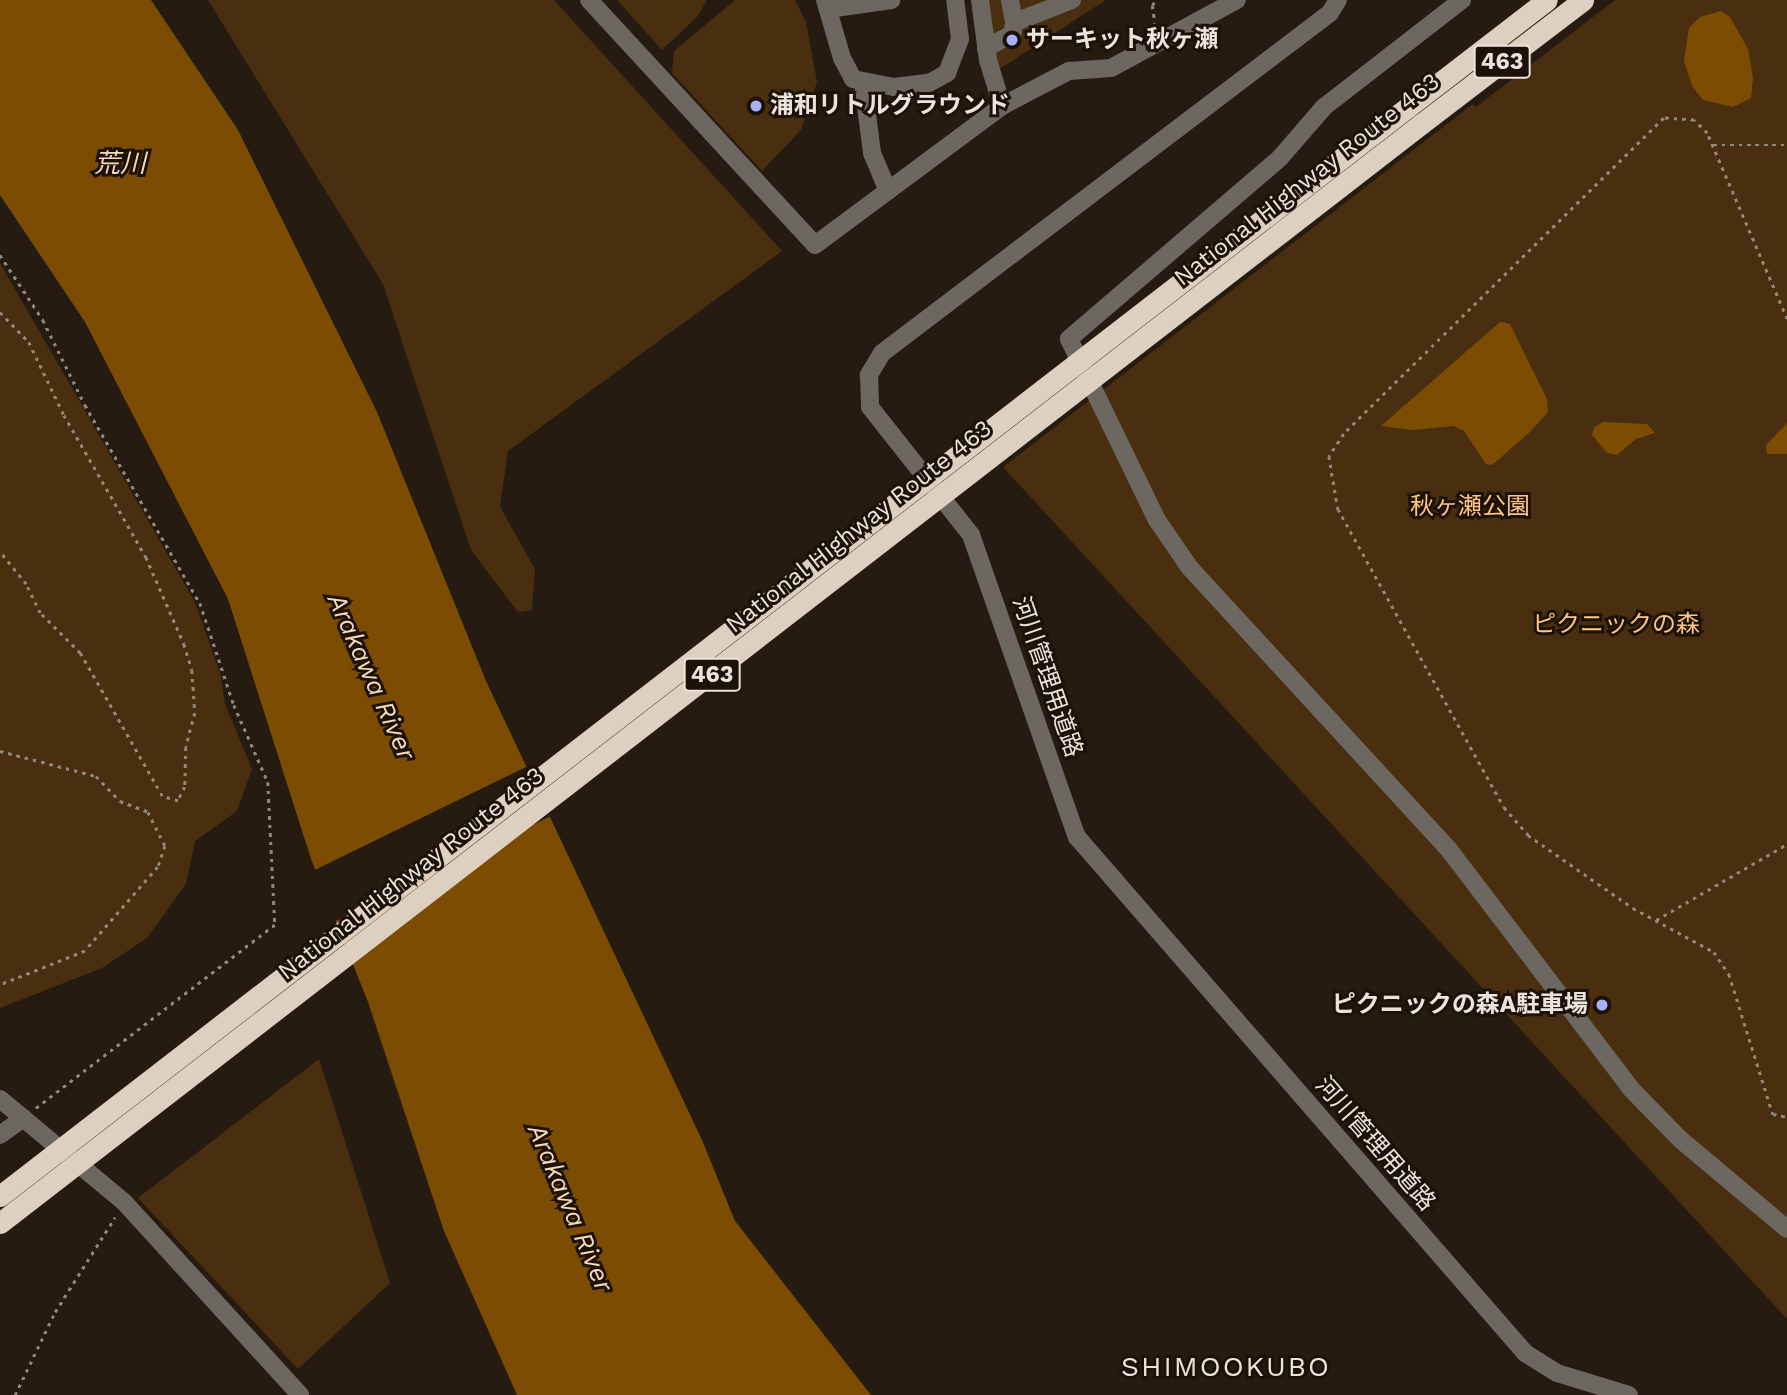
<!DOCTYPE html>
<meta charset="utf-8">
<style>
body{margin:0}
#map{position:relative;width:1787px;height:1395px;overflow:hidden;background:#251b10;font-family:"Work Sans","Noto Sans JP",sans-serif}
div>[style]{position:absolute}
.green>*{inset:0;background:#492f0f}
.water>*{inset:0;background:#7c4c02}
.pier>*{inset:0;background:#251b10;transform-origin:0 0}
.path>*{height:2.5px;margin-top:-1.25px;transform-origin:0;background:repeating-linear-gradient(90deg,#90887f 0 3.5px,transparent 0 8.5px)}
.minor>*{height:18px;margin:-9px;padding:0 9px;transform-origin:9px;border-radius:9px;background:#6d6761}
.highway>*{height:21px;margin:-10.5px;padding:0 10.5px;transform-origin:10.5px;border-radius:10.5px;background:#ded0c1}
.highway-bridge>*{height:21px;margin:-10.5px;padding:0 10.5px;transform-origin:10.5px;border-radius:10.5px;background:#ded0c1}
.dots>*{width:19px;height:19px;translate:-50% -50%;box-sizing:border-box;border:4px solid #1c1208;border-radius:50%}
span{translate:-50% -50%;white-space:nowrap;text-align:center;line-height:1.15;-webkit-text-stroke:6px #1c1208;paint-order:stroke}
.shield-label span{padding:2px 5px;background:#1c1208;border:2px solid;border-radius:5px;-webkit-text-stroke-width:0}
.shield-label{font-size:23px;color:#ebe4dd;font-weight:700}
.poi-label{font-size:24px;color:#ebe4dd;font-weight:700}
.left{translate:0 -50%;text-align:left}
.right{translate:-100% -50%;text-align:right}
.street-label{font-size:24px;color:#ebe4dd}
.park-label{font-size:24px;color:#fdc484}
.water-label{font-size:26px;color:#f6d9ba;font-style:italic}
.quarter-label{font-size:28px;color:#ebe4dd;letter-spacing:2px}
</style>
<div id="map">
<div class="green">
<div style="clip-path:polygon(208px 0,554px 0,782px 251px,508px 451px,500px 507px,535px 569px,532px 610px,518px 612px,471px 550px,383px 284px)"></div>
<div style="clip-path:polygon(617px 0,707px 0,698px 16px,662px 50px)"></div>
<div style="clip-path:polygon(735px 0,795px 0,806px 22px,817px 82px,801px 130px,762px 171px,672px 73px,674px 51px)"></div>
<div style="clip-path:polygon(973px 0,1106px 0,984px 79px)"></div>
<div style="clip-path:polygon(1615px 0,1787px 0,1787px 1319px,1003px 467px,1473px 104px,1476px 107px)"></div>
<div style="clip-path:polygon(0 263px,195px 602px,221px 676px,225px 704px,252px 769px,237px 811px,195px 841px,186px 884px,147px 938px,102px 968px,0 1008px)"></div>
<div style="clip-path:polygon(319px 1059px,390px 1283px,298px 1369px,138px 1198px)"></div>
</div>
<div class="water">
<div style="clip-path:polygon(0 0,151px 0,238px 130px,377px 412px,486px 681px,702px 1140px,735px 1221px,871px 1395px,517px 1395px,444px 1231px,368px 1002px,311px 859px,228px 599px,85px 322px,0 195px)"></div>
<div style="clip-path:polygon(1721px 11px,1730px 17px,1748px 49px,1753px 78px,1751px 98px,1733px 107px,1703px 100px,1692px 86px,1684px 61px,1689px 28px,1700px 17px)"></div>
<div style="clip-path:polygon(1500px 322px,1510px 324px,1547px 399px,1548px 412px,1530px 432px,1492px 465px,1486px 464px,1464px 431px,1453px 426px,1413px 430px,1381px 426px)"></div>
<div style="clip-path:polygon(1603px 422px,1647px 424px,1655px 433px,1636px 439px,1617px 455px,1607px 453px,1592px 435px,1594px 427px)"></div>
<div style="clip-path:polygon(1787px 423px,1787px 454px,1767px 454px,1766px 445px)"></div>
</div>
<div class="pier">
<div style="left:530px;top:765px;width:55px;height:251px;rotate:64deg"></div>
</div>
<div class="path">
<div style="left:1155px;top:26px;width:21px;rotate:-98deg"></div>
<div style="left:1152px;top:5px;width:7px;rotate:-45deg"></div>
<div style="left:1713px;top:145px;width:74px"></div>
<div style="left:0;top:255px;width:78px;rotate:56.5deg"></div>
<div style="left:43px;top:320px;width:95px;rotate:63.7deg"></div>
<div style="left:85px;top:405px;width:229px;rotate:59.9deg"></div>
<div style="left:200px;top:603px;width:108px;rotate:71.6deg"></div>
<div style="left:234px;top:705px;width:84px;rotate:66.2deg"></div>
<div style="left:268px;top:782px;width:143px;rotate:87.2deg"></div>
<div style="left:275px;top:925px;width:302px;rotate:142.5deg"></div>
<div style="left:0;top:312px;width:42px;rotate:46deg"></div>
<div style="left:29px;top:342px;width:81px;rotate:64.4deg"></div>
<div style="left:64px;top:415px;width:164px;rotate:60deg"></div>
<div style="left:146px;top:557px;width:95px;rotate:66.4deg"></div>
<div style="left:184px;top:644px;width:27px;rotate:73deg"></div>
<div style="left:192px;top:670px;width:43px;rotate:86deg"></div>
<div style="left:195px;top:713px;width:35px;rotate:105deg"></div>
<div style="left:186px;top:747px;width:40px;rotate:91.4deg"></div>
<div style="left:185px;top:787px;width:16px;rotate:117deg"></div>
<div style="left:178px;top:801px;width:17px;rotate:-163deg"></div>
<div style="left:162px;top:796px;width:165px;rotate:-119.8deg"></div>
<div style="left:80px;top:653px;width:57px;rotate:-135deg"></div>
<div style="left:40px;top:613px;width:32px;rotate:-116deg"></div>
<div style="left:26px;top:584px;width:41px;rotate:-129.1deg"></div>
<div style="left:1787px;top:319px;width:202px;rotate:-113.3deg"></div>
<div style="left:1707px;top:133px;width:18px;rotate:-135deg"></div>
<div style="left:1694px;top:120px;width:30px;rotate:-176deg"></div>
<div style="left:1664px;top:118px;width:450px;rotate:135.4deg"></div>
<div style="left:1344px;top:434px;width:27px;rotate:124deg"></div>
<div style="left:1329px;top:456px;width:54px;rotate:80.4deg"></div>
<div style="left:1338px;top:509px;width:341px;rotate:60.9deg"></div>
<div style="left:1504px;top:807px;width:37px;rotate:49deg"></div>
<div style="left:1528px;top:835px;width:128px;rotate:34.8deg"></div>
<div style="left:1633px;top:908px;width:92px;rotate:28.5deg"></div>
<div style="left:1714px;top:952px;width:27px;rotate:56deg"></div>
<div style="left:1729px;top:974px;width:147px;rotate:72.6deg"></div>
<div style="left:1773px;top:1114px;width:14px;rotate:12deg"></div>
<div style="left:0;top:751px;width:99px;rotate:14.6deg"></div>
<div style="left:96px;top:776px;width:35px;rotate:46deg"></div>
<div style="left:120px;top:801px;width:30px;rotate:21deg"></div>
<div style="left:148px;top:812px;width:38px;rotate:63deg"></div>
<div style="left:165px;top:846px;width:22px;rotate:108deg"></div>
<div style="left:158px;top:867px;width:111px;rotate:131deg"></div>
<div style="left:85px;top:951px;width:92px;rotate:158.2deg"></div>
<div style="left:1656px;top:920px;width:151px;rotate:-30.1deg"></div>
<div style="left:15px;top:1395px;width:92px;rotate:-64.3deg"></div>
<div style="left:55px;top:1312px;width:112px;rotate:-57.7deg"></div>
</div>
<div class="minor">
<div style="left:589px;top:0;width:333px;rotate:47.3deg"></div>
<div style="left:815px;top:245px;width:233px;rotate:-36.6deg"></div>
<div style="left:1002px;top:106px;width:76px;rotate:-27.6deg"></div>
<div style="left:1069px;top:71px;width:42px;rotate:-4.1deg"></div>
<div style="left:1111px;top:68px;width:143px;rotate:-28.4deg"></div>
<div style="left:825px;top:0;width:60px;rotate:73.7deg"></div>
<div style="left:842px;top:58px;width:24px;rotate:62deg"></div>
<div style="left:853px;top:79px;width:42px;rotate:11deg"></div>
<div style="left:894px;top:87px;width:35px;rotate:-7deg"></div>
<div style="left:929px;top:83px;width:21px;rotate:-29deg"></div>
<div style="left:947px;top:73px;width:36px;rotate:-69deg"></div>
<div style="left:960px;top:39px;width:39px;rotate:-97deg"></div>
<div style="left:980px;top:0;width:61px;rotate:82.4deg"></div>
<div style="left:988px;top:60px;width:48px;rotate:73.1deg"></div>
<div style="left:1010px;top:0;width:17px;rotate:80deg"></div>
<div style="left:1013px;top:17px;width:6px;rotate:39deg"></div>
<div style="left:1018px;top:21px;width:58px;rotate:-21.3deg"></div>
<div style="left:1338px;top:0;width:15px;rotate:122deg"></div>
<div style="left:1330px;top:13px;width:562px;rotate:142.8deg"></div>
<div style="left:882px;top:353px;width:26px;rotate:121deg"></div>
<div style="left:869px;top:375px;width:32px;rotate:88deg"></div>
<div style="left:870px;top:407px;width:163px;rotate:51.7deg"></div>
<div style="left:971px;top:535px;width:320px;rotate:70.7deg"></div>
<div style="left:1077px;top:837px;width:683px;rotate:49.03deg"></div>
<div style="left:1525px;top:1353px;width:38px;rotate:32deg"></div>
<div style="left:1557px;top:1373px;width:75px;rotate:17deg"></div>
<div style="left:1462px;top:0;width:175px;rotate:142.2deg"></div>
<div style="left:1324px;top:107px;width:67px;rotate:130.8deg"></div>
<div style="left:1280px;top:158px;width:278px;rotate:139.4deg"></div>
<div style="left:1069px;top:339px;width:201px;rotate:64.1deg"></div>
<div style="left:1157px;top:520px;width:58px;rotate:55.5deg"></div>
<div style="left:1190px;top:568px;width:384px;rotate:47.4deg"></div>
<div style="left:1450px;top:851px;width:299px;rotate:52.7deg"></div>
<div style="left:1631px;top:1089px;width:71px;rotate:45.6deg"></div>
<div style="left:1681px;top:1140px;width:138px;rotate:40deg"></div>
<div style="left:828px;top:9px;width:64px;rotate:-8.1deg"></div>
<div style="left:986px;top:48px;width:30px;rotate:-28deg"></div>
<div style="left:1012px;top:34px;width:16px;rotate:-79deg"></div>
<div style="left:863px;top:82px;width:72px;rotate:82.8deg"></div>
<div style="left:872px;top:153px;width:41px;rotate:67.2deg"></div>
<div style="left:0;top:1099px;width:161px;rotate:39.7deg"></div>
<div style="left:124px;top:1202px;width:261px;rotate:47.6deg"></div>
<div style="left:0;top:1135px;width:29px;rotate:-36deg"></div>
</div>
<div class="highway">
<div style="left:1408px;top:107px;width:175px;rotate:-37.6deg"></div>
<div style="left:1421px;top:124px;width:204px;rotate:-37.4deg"></div>
</div>
<div class="highway-bridge">
<div style="left:0;top:1196px;width:1780px;rotate:-37.72deg"></div>
<div style="left:0;top:1223px;width:1796px;rotate:-37.72deg"></div>
</div>
<div class="dots">
<div style="left:1012px;top:40px;background:#a8b0fc"></div>
<div style="left:756px;top:106px;background:#a8b0fc"></div>
<div style="left:1602px;top:1005px;background:#a8b0fc"></div>
</div>
<div class="shield-label">
<span style="left:1502px;top:62px">463</span>
<span style="left:712px;top:675px">463</span>
</div>
<div class="poi-label">
<span class="left" style="left:1026px;top:40px">サーキット秋ヶ瀬</span>
<span class="left" style="left:770px;top:106px">浦和リトルグラウンド</span>
<span class="right" style="left:1588px;top:1005px">ピクニックの森A駐車場</span>
</div>
<div class="street-label">
<span style="left:1307px;top:180px;rotate:-38deg">National Highway Route 463</span>
<span style="left:859px;top:527px;rotate:-38deg">National Highway Route 463</span>
<span style="left:1047px;top:677px;rotate:71deg">河川管理用道路</span>
<span style="left:411px;top:874px;rotate:-38deg">National Highway Route 463</span>
<span style="left:1375px;top:1144px;rotate:49deg">河川管理用道路</span>
</div>
<div class="park-label">
<span style="left:1470px;top:507px">秋ヶ瀬公園</span>
<span style="left:1616px;top:625px">ピクニックの森</span>
</div>
<div class="water-label">
<span style="left:120px;top:164px">荒川</span>
<span style="left:371px;top:677px;rotate:66deg">Arakawa River</span>
<span style="left:570px;top:1208px;rotate:67deg">Arakawa River</span>
</div>
<div class="quarter-label">
<span style="left:1226px;top:1367px">SHIMOOKUBO</span>
</div>
</div>
